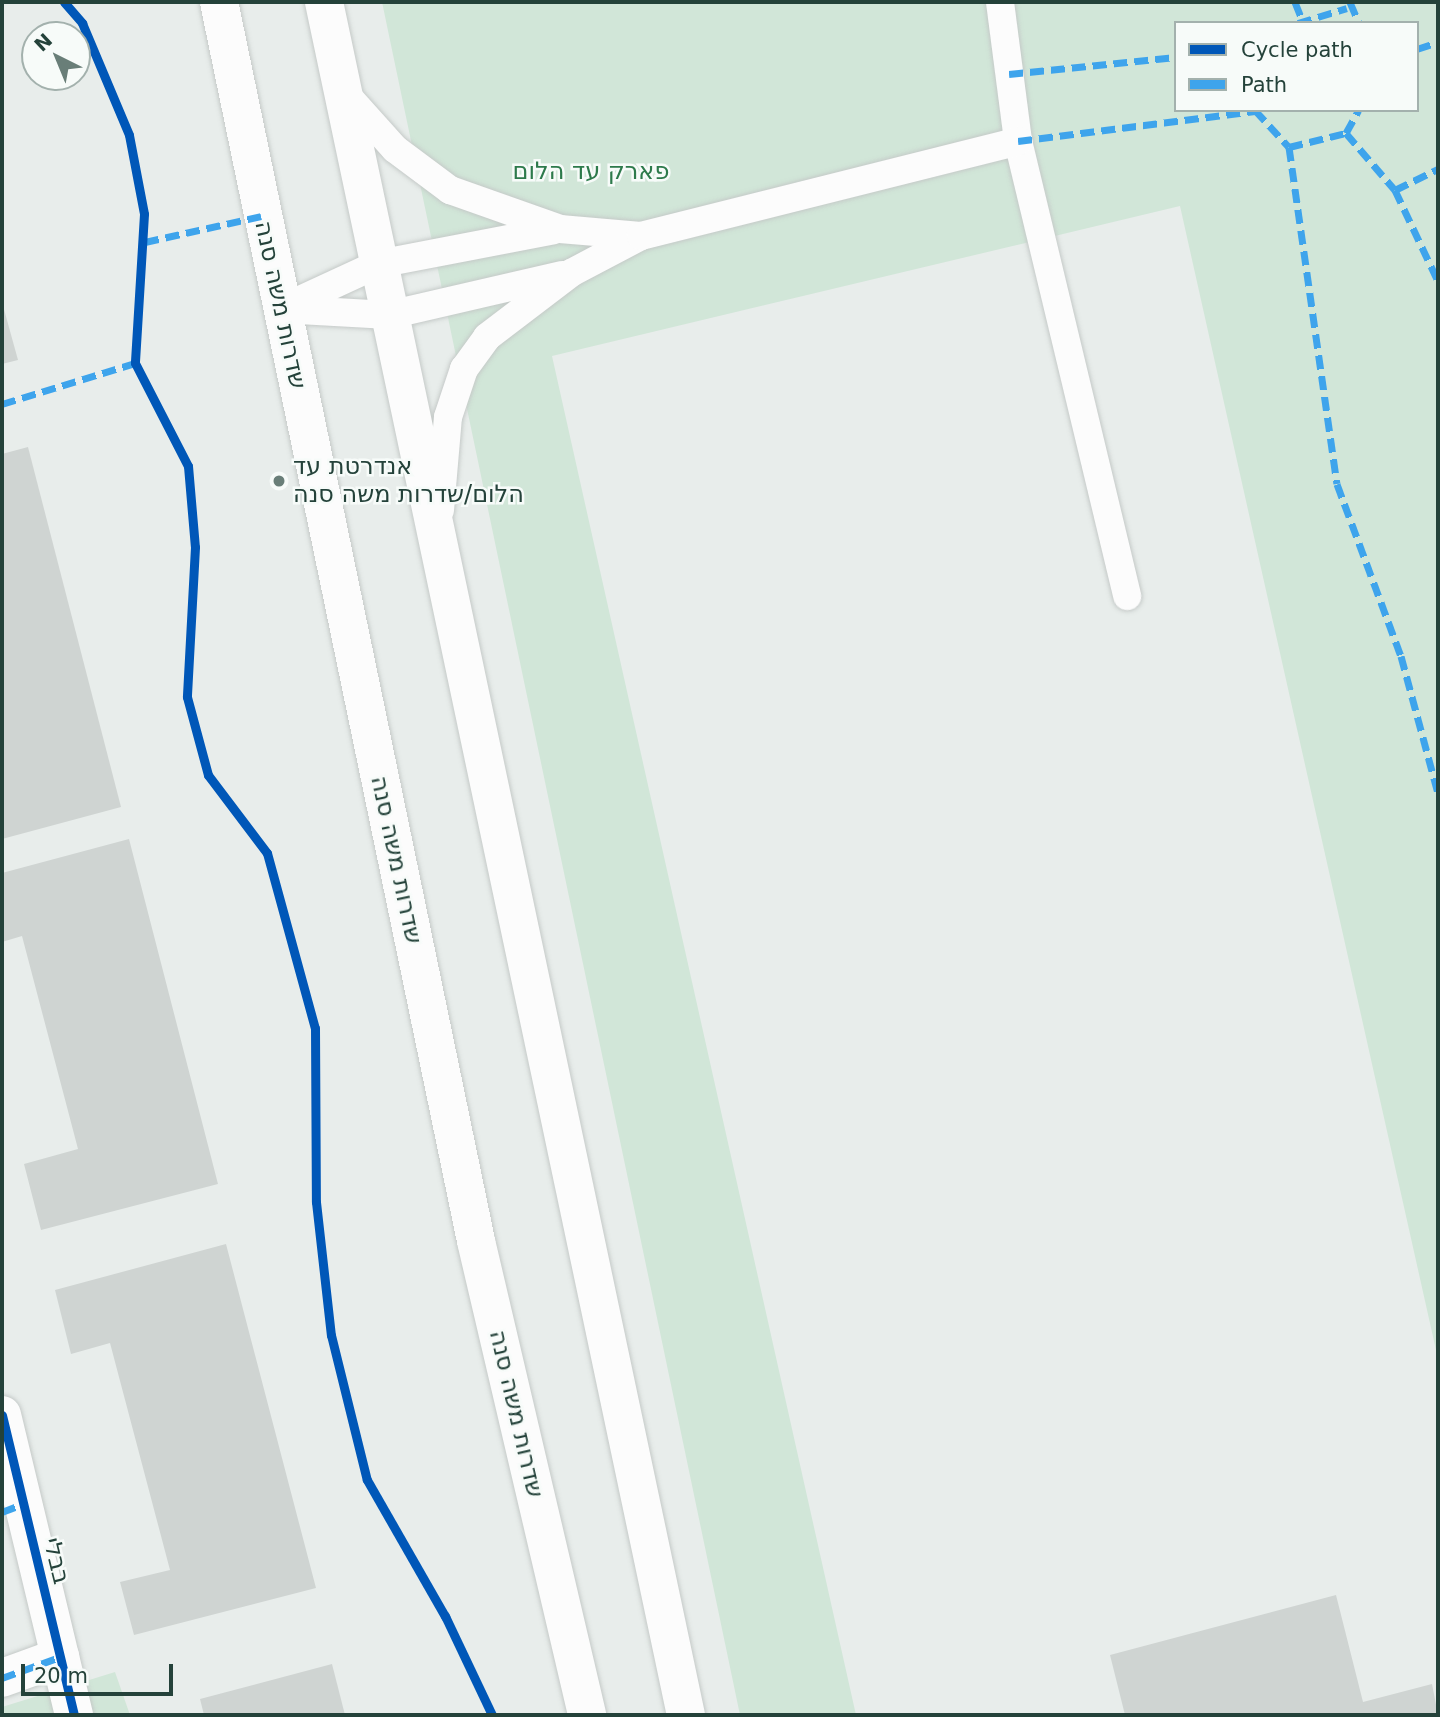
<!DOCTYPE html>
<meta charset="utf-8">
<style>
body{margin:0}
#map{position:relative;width:1440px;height:1717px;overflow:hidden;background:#e8edeb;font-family:"DejaVu Sans","Noto Sans Hebrew",sans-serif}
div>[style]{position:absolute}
.green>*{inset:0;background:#d1e6d8}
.building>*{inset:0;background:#cfd4d2}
.roads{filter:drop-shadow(0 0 2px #c5cac8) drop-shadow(0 0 2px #c5cac8)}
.lane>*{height:28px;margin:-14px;padding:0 14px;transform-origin:14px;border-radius:14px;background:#fcfcfc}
.street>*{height:38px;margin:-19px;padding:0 19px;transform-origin:19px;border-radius:19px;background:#fcfcfc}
.secondary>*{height:38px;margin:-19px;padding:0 19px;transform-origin:19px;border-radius:19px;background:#fcfcfc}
.quiet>*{height:7px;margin-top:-3.5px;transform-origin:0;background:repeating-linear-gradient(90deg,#3ea4ec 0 14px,transparent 0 21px)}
.cycleway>*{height:9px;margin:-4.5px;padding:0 4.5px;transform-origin:4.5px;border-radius:4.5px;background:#0057b8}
.dots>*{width:19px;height:19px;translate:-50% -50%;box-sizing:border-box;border:4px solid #f7fbf9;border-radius:50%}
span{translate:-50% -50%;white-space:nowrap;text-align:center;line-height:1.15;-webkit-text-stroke:5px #f7fbf9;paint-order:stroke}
.park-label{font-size:24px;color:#2d7a4b}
.street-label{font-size:24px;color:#24423a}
.poi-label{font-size:24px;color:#24423a}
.left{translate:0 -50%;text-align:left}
.frame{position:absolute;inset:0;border:4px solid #24423a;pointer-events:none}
.legend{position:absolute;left:1174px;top:21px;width:245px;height:91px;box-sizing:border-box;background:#f7fbf9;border:2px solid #a3b1ad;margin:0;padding:9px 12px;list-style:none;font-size:21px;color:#24423a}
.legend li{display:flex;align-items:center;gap:14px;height:35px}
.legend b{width:35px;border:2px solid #a3b1ad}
.north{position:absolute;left:21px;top:21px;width:70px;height:70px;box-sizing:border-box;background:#f7fbf9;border:2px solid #a3b1ad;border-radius:50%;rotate:317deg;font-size:19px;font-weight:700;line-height:28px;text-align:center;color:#24423a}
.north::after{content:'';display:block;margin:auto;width:24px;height:32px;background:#697e78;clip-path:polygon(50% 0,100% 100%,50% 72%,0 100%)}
.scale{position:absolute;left:21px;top:1664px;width:152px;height:32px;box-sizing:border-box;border:4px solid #24423a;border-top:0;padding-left:9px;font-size:21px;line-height:24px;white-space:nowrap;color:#24423a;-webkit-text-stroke:5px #f7fbf9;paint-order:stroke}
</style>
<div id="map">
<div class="green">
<div style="clip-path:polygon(evenodd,382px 2px,1438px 2px,1438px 1359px,1180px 206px,552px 356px,856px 1715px,740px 1715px,382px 2px,1176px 23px,1417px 23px,1417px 110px,1176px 110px,1176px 23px)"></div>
<div style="clip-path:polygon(115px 1672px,130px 1715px,2px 1715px,2px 1707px)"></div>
</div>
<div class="building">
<div style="clip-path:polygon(2px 302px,18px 360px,2px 364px)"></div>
<div style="clip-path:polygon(28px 447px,121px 807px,2px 839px,2px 454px)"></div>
<div style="clip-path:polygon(129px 839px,218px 1184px,41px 1230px,24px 1164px,78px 1149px,22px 936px,2px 942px,2px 873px)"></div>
<div style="clip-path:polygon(226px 1244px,316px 1588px,134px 1635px,120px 1582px,170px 1570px,110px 1343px,71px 1354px,55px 1290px)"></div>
<div style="clip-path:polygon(1336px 1595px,1363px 1702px,1432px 1684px,1438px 1715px,1125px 1715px,1110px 1655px)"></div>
<div style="clip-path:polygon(332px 1664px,345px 1715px,204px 1715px,200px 1699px)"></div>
</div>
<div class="roads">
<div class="lane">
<div style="left:1000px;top:2px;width:140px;rotate:82.6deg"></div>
<div style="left:1018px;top:141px;width:468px;rotate:76.5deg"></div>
<div style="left:344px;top:92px;width:76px;rotate:48.2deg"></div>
<div style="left:395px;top:149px;width:69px;rotate:36.7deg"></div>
<div style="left:450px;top:190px;width:117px;rotate:19.5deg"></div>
<div style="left:560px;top:229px;width:81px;rotate:4.9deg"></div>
<div style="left:285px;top:307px;width:102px;rotate:-24.8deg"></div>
<div style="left:378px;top:264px;width:179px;rotate:-10.9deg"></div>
<div style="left:281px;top:309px;width:108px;rotate:3.2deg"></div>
<div style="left:389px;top:315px;width:178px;rotate:-13deg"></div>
<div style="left:440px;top:510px;width:93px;rotate:-85.1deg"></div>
<div style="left:448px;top:417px;width:51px;rotate:-71.6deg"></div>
<div style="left:464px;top:369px;width:39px;rotate:-54deg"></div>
<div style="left:487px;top:337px;width:106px;rotate:-37.3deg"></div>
<div style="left:571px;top:273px;width:79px;rotate:-27.9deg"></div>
<div style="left:641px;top:236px;width:389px;rotate:-14.1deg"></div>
</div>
<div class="street">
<div style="left:2px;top:1415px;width:309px;rotate:76.5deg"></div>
<div style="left:2px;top:1678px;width:62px;rotate:-19.9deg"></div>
</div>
<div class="secondary">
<div style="left:219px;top:2px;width:1265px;rotate:78.28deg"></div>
<div style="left:476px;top:1241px;width:487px;rotate:76.8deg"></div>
<div style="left:324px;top:2px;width:1751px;rotate:78.07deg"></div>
</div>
</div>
<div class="quiet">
<div style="left:1295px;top:2px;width:18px;rotate:68deg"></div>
<div style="left:1350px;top:2px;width:23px;rotate:67deg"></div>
<div style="left:1298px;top:23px;width:51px;rotate:-17deg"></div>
<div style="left:1417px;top:49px;width:22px;rotate:-18deg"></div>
<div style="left:1009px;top:74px;width:168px;rotate:-5.8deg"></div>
<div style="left:1255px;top:110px;width:50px;rotate:47.4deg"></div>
<div style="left:1289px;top:147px;width:59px;rotate:-13.8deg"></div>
<div style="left:1346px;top:133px;width:26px;rotate:-61deg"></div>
<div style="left:1346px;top:133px;width:75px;rotate:49.3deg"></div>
<div style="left:1395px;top:190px;width:101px;rotate:64.7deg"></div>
<div style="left:1018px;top:141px;width:239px;rotate:-7.2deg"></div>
<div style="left:1289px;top:147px;width:340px;rotate:81.9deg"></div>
<div style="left:1337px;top:484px;width:184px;rotate:69.6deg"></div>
<div style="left:1401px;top:656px;width:142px;rotate:74.9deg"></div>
<div style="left:1395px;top:190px;width:48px;rotate:-26deg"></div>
<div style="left:145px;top:242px;width:119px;rotate:-12.6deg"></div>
<div style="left:2px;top:404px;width:139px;rotate:-17.1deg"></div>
<div style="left:2px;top:1512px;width:22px;rotate:-21deg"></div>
<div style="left:2px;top:1678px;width:62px;rotate:-19.9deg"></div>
</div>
<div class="cycleway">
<div style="left:64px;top:2px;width:28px;rotate:49deg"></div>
<div style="left:82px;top:23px;width:121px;rotate:67.2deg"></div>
<div style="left:129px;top:135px;width:80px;rotate:79.2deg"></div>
<div style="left:144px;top:214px;width:149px;rotate:93.5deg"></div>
<div style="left:135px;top:363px;width:116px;rotate:62.8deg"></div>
<div style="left:188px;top:466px;width:81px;rotate:85.1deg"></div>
<div style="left:195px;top:547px;width:150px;rotate:93.1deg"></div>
<div style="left:187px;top:697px;width:81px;rotate:74.9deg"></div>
<div style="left:208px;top:775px;width:98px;rotate:52.9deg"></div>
<div style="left:267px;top:853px;width:181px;rotate:74.7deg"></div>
<div style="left:315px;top:1028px;width:174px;rotate:89.7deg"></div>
<div style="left:316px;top:1202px;width:134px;rotate:83.6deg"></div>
<div style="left:331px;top:1335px;width:149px;rotate:76.1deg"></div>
<div style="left:367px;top:1480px;width:157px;rotate:60.2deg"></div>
<div style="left:445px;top:1616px;width:110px;rotate:64.6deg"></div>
<div style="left:2px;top:1415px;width:309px;rotate:76.5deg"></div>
</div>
<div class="dots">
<div style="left:279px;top:481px;background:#697e78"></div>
</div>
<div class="park-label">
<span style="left:591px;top:172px">פארק עד הלום</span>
</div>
<div class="street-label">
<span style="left:280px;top:305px;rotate:78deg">שדרות משה סנה</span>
<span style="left:396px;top:860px;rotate:78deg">שדרות משה סנה</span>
<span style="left:516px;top:1414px;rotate:77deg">שדרות משה סנה</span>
<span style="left:56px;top:1561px;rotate:76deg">בבלי</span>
</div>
<div class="poi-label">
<span class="left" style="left:293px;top:481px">אנדרטת עד<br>הלום/שדרות משה סנה</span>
</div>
<div class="frame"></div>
<ul class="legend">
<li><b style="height:9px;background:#0057b8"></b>Cycle path</li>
<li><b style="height:9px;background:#3ea4ec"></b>Path</li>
</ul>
<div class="north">N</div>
<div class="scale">20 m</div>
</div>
